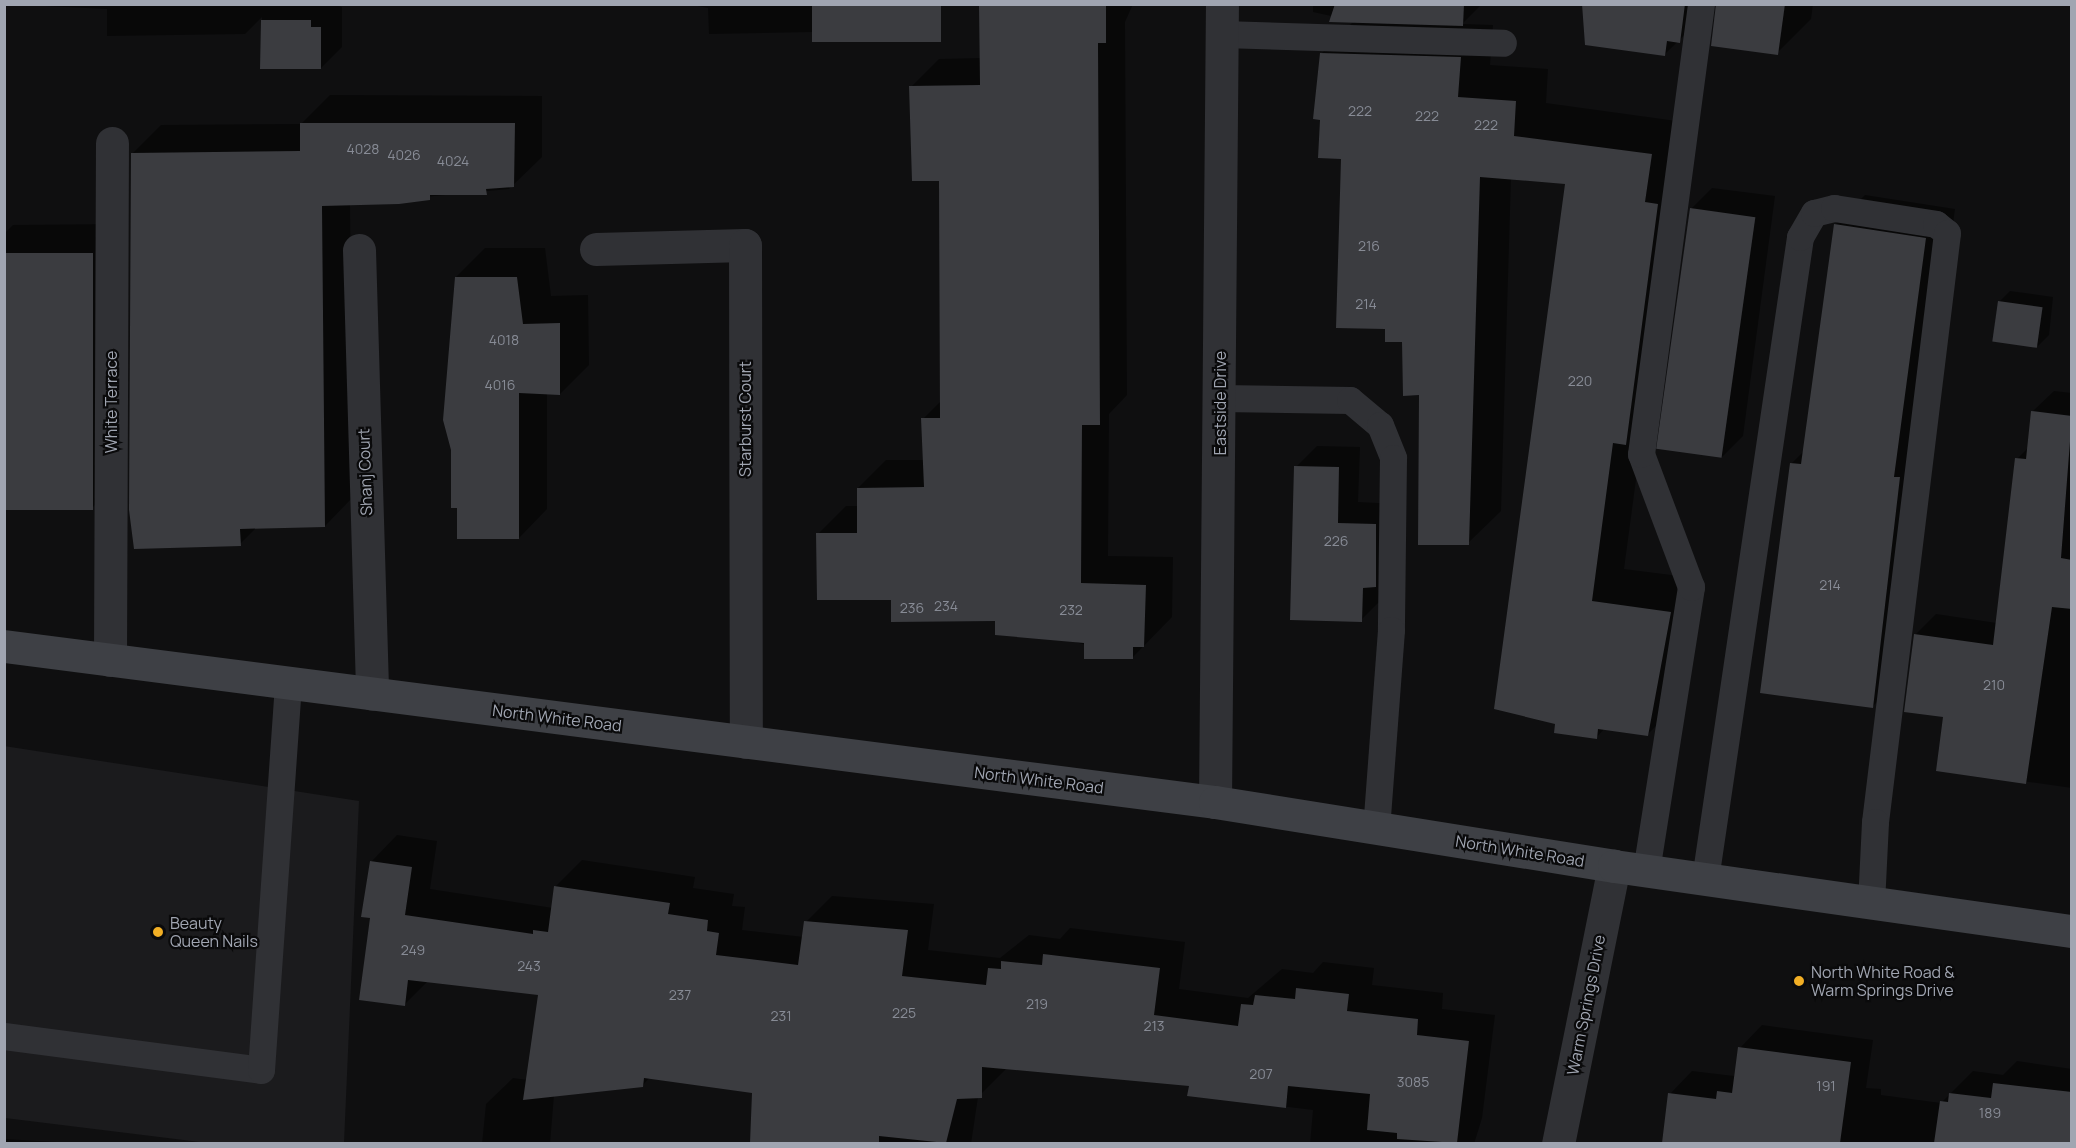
<!DOCTYPE html>
<style>
body{margin:0}
#map{position:relative;width:2076px;height:1148px;overflow:hidden;background:#0f0f10;font-family:Manrope,sans-serif}
div>[style]{position:absolute}
.built>*{inset:0;background:#1b1b1d}
.shadow>*{inset:0;background:#0007}
.building>*{inset:0;background:#3b3c40;transform-origin:0 0}
.service>*{height:27px;margin:-13.5px;padding:0 13.5px;transform-origin:13.5px;border-radius:13.5px;background:#303135}
.minor>*{height:33px;margin:-16.5px;padding:0 16.5px;transform-origin:16.5px;border-radius:16.5px;background:#303135}
.secondary>*{height:33px;margin:-16.5px;padding:0 16.5px;transform-origin:16.5px;border-radius:16.5px;background:#3e4045}
.dots>*{width:16px;height:16px;translate:-50% -50%;box-sizing:border-box;border:3px solid #0a0a0b;border-radius:50%}
span{translate:-50% -50%;white-space:nowrap;text-align:center;line-height:1.15;-webkit-text-stroke:4.5px #0a0a0b;paint-order:stroke}
.number-label{font-size:14px;color:#878b95}
.number-label span{-webkit-text-stroke-width:0}
.street-label{font-size:16px;color:#a0a5b1}
.poi-label{font-size:16px;color:#a0a5b1}
.left{translate:0 -50%;text-align:left}
.frame{position:absolute;inset:0;border:6px solid #a0a5b1;pointer-events:none}
</style>
<div id="map">
<div class="built">
<div style="clip-path:polygon(4px 746px,359px 801px,344px 1143px,208px 1143px,5px 1118px)"></div>
</div>
<div class="shadow">
<div style="clip-path:polygon(4px 4px,332px 4px,342px 7px,342px 47px,321px 68px,262px 68px,262px 17px,245px 34px,107px 36px,107px 9px)"></div>
<div style="clip-path:polygon(687px 4px,905px 4px,813px 32px,709px 34px,708px 8px)"></div>
<div style="clip-path:polygon(981px 4px,1133px 4px,1125px 22px,1127px 395px,1109px 414px,1108px 556px,1173px 557px,1172px 617px,1132px 658px,997px 620px,892px 598px,818px 534px,846px 506px,858px 506px,858px 488px,886px 460px,925px 460px,923px 419px,941px 401px,940px 180px,911px 87px,939px 59px,982px 58px)"></div>
<div style="clip-path:polygon(1313px 4px,1482px 4px,1462px 24px,1493px 25px,1490px 65px,1548px 69px,1546px 103px,1684px 122px,1624px 569px,1703px 579px,1680px 702px,1647px 735px,1605px 728px,1596px 738px,1567px 182px,1511px 178px,1501px 511px,1468px 543px,1403px 341px,1387px 328px,1342px 158px,1322px 119px,1321px 54px,1354px 21px,1313px 12px)"></div>
<div style="clip-path:polygon(1592px 4px,1716px 4px,1665px 54px)"></div>
<div style="clip-path:polygon(1717px 4px,1813px 4px,1811px 19px,1777px 53px)"></div>
<div style="clip-path:polygon(330px 95px,542px 96px,542px 157px,509px 189px,350px 204px,353px 497px,325px 526px,257px 527px,240px 544px,132px 154px,161px 125px,301px 124px)"></div>
<div style="clip-path:polygon(1712px 188px,1775px 196px,1743px 436px,1722px 457px,1691px 209px)"></div>
<div style="clip-path:polygon(1865px 195px,1955px 209px,1923px 447px,1903px 676px,1873px 706px,1791px 464px,1804px 451px,1835px 225px)"></div>
<div style="clip-path:polygon(122px 224px,121px 479px,91px 509px,4px 508px,4px 234px,13px 225px)"></div>
<div style="clip-path:polygon(485px 248px,545px 248px,551px 296px,588px 295px,589px 365px,560px 394px,547px 393px,547px 509px,519px 538px,456px 277px)"></div>
<div style="clip-path:polygon(2010px 291px,2053px 297px,2049px 335px,2038px 346px,1999px 302px)"></div>
<div style="clip-path:polygon(2054px 391px,2072px 393px,2072px 788px,1937px 769px,1944px 716px,1915px 635px,1936px 614px,1997px 623px,2017px 459px,2029px 447px,2033px 411px)"></div>
<div style="clip-path:polygon(1317px 446px,1360px 447px,1358px 502px,1397px 504px,1382px 599px,1361px 620px,1296px 467px)"></div>
<div style="clip-path:polygon(397px 835px,437px 841px,430px 889px,553px 908px,556px 886px,582px 860px,695px 877px,693px 888px,734px 894px,732px 906px,745px 907px,742px 930px,804px 937px,806px 922px,832px 896px,934px 904px,928px 950px,1000px 958px,1029px 935px,1060px 939px,1070px 928px,1185px 942px,1179px 989px,1248px 998px,1282px 969px,1313px 973px,1323px 962px,1374px 968px,1372px 985px,1443px 993px,1442px 1009px,1495px 1015px,1482px 1118px,1474px 1144px,1310px 1144px,1313px 1110px,1189px 1095px,1191px 1085px,1007px 1068px,978px 1097px,971px 1144px,752px 1144px,754px 1091px,650px 1077px,643px 1085px,554px 1095px,550px 1144px,482px 1144px,486px 1104px,513px 1078px,528px 1080px,540px 993px,428px 981px,404px 1005px,372px 917px,371px 862px)"></div>
<div style="clip-path:polygon(1762px 1025px,1873px 1040px,1866px 1088px,1881px 1089px,1881px 1095px,1941px 1103px,1973px 1071px,2003px 1075px,2017px 1061px,2072px 1069px,2072px 1144px,1664px 1144px,1670px 1094px,1692px 1071px,1734px 1076px,1740px 1048px)"></div>
<div style="clip-path:polygon(4px 1139px,91px 1144px,4px 1144px)"></div>
</div>
<div class="building">
<div style="left:812px;top:4px;width:129px;height:38px"></div>
<div style="clip-path:polygon(979px 4px,1106px 4px,1106px 43px,1098px 43px,1100px 425px,1082px 425px,1081px 583px,1146px 585px,1144px 647px,1133px 647px,1133px 659px,1084px 659px,1084px 643px,995px 635px,995px 621px,891px 622px,891px 600px,817px 600px,816px 533px,857px 533px,857px 488px,924px 487px,921px 418px,940px 418px,939px 181px,912px 181px,909px 86px,980px 85px)"></div>
<div style="clip-path:polygon(1335px 4px,1464px 4px,1463px 26px,1329px 22px)"></div>
<div style="clip-path:polygon(1582px 4px,1685px 4px,1680px 43px,1667px 41px,1665px 56px,1585px 45px)"></div>
<div style="clip-path:polygon(1716px 4px,1785px 4px,1778px 55px,1711px 46px)"></div>
<div style="clip-path:polygon(261px 20px,311px 20px,311px 27px,321px 27px,321px 69px,260px 69px)"></div>
<div style="clip-path:polygon(1320px 53px,1461px 57px,1458px 97px,1516px 101px,1514px 136px,1652px 154px,1645px 202px,1658px 204px,1626px 445px,1613px 443px,1592px 601px,1671px 612px,1648px 736px,1598px 729px,1597px 739px,1554px 733px,1555px 724px,1494px 709px,1565px 184px,1480px 177px,1469px 545px,1418px 545px,1419px 395px,1403px 396px,1402px 342px,1385px 342px,1385px 329px,1336px 328px,1341px 159px,1318px 158px,1320px 120px,1313px 119px)"></div>
<div style="clip-path:polygon(300px 123px,515px 123px,514px 187px,486px 189px,487px 195px,430px 195px,430px 200px,399px 204px,322px 206px,325px 527px,240px 529px,241px 546px,134px 549px,129px 510px,131px 153px,300px 151px)"></div>
<div style="left:1690px;top:208px;width:66px;height:243px;rotate:8deg"></div>
<div style="clip-path:polygon(1834px 224px,1926px 238px,1894px 477px,1900px 477px,1873px 708px,1760px 693px,1790px 463px,1801px 464px)"></div>
<div style="left:93px;top:253px;width:257px;height:89px;rotate:90deg"></div>
<div style="clip-path:polygon(455px 277px,517px 277px,523px 324px,560px 323px,560px 395px,519px 393px,519px 539px,457px 539px,457px 508px,451px 508px,451px 450px,443px 420px)"></div>
<div style="left:1998px;top:301px;width:45px;height:41px;rotate:8deg"></div>
<div style="clip-path:polygon(2031px 411px,2072px 416px,2061px 558px,2072px 560px,2072px 609px,2052px 607px,2026px 784px,1936px 771px,1943px 717px,1904px 712px,1914px 634px,1993px 645px,2015px 458px,2026px 459px)"></div>
<div style="clip-path:polygon(1294px 466px,1339px 467px,1338px 523px,1376px 524px,1376px 587px,1363px 588px,1362px 622px,1290px 620px)"></div>
<div style="clip-path:polygon(370px 861px,412px 867px,405px 915px,533px 934px,533px 930px,548px 932px,554px 886px,670px 903px,668px 914px,708px 920px,707px 931px,719px 933px,716px 955px,798px 965px,804px 921px,908px 930px,902px 976px,986px 985px,988px 968px,1001px 969px,1001px 961px,1042px 965px,1043px 954px,1160px 968px,1154px 1015px,1238px 1026px,1241px 1004px,1253px 1005px,1255px 995px,1295px 999px,1296px 988px,1349px 994px,1347px 1011px,1418px 1019px,1417px 1035px,1469px 1041px,1457px 1143px,1397px 1139px,1397px 1133px,1367px 1130px,1370px 1094px,1288px 1086px,1286px 1108px,1187px 1096px,1189px 1086px,982px 1067px,982px 1098px,957px 1099px,946px 1143px,879px 1136px,879px 1143px,750px 1143px,752px 1093px,644px 1078px,643px 1087px,523px 1100px,538px 995px,408px 980px,405px 1006px,359px 1000px,370px 918px,361px 917px)"></div>
<div style="clip-path:polygon(1738px 1047px,1851px 1062px,1840px 1143px,1662px 1143px,1668px 1093px,1716px 1099px,1717px 1091px,1732px 1093px)"></div>
<div style="clip-path:polygon(1993px 1083px,2072px 1092px,2072px 1143px,1934px 1143px,1940px 1101px,1948px 1102px,1949px 1093px,1991px 1098px)"></div>
</div>
<div class="service">
<div style="left:1222px;top:34px;width:281px;rotate:1.8deg"></div>
<div style="left:1220px;top:398px;width:130px;rotate:0.9deg"></div>
<div style="left:1350px;top:400px;width:39px;rotate:40deg"></div>
<div style="left:1380px;top:425px;width:35px;rotate:68deg"></div>
<div style="left:1393px;top:458px;width:172px;rotate:90.7deg"></div>
<div style="left:1391px;top:630px;width:199px;rotate:94.3deg"></div>
<div style="left:1646px;top:871px;width:288px;rotate:-81deg"></div>
<div style="left:1691px;top:587px;width:142px;rotate:-110.6deg"></div>
<div style="left:1641px;top:454px;width:454px;rotate:-82.4deg"></div>
<div style="left:1705px;top:879px;width:649px;rotate:-81.58deg"></div>
<div style="left:1800px;top:237px;width:28px;rotate:-60deg"></div>
<div style="left:1814px;top:213px;width:21px;rotate:-14deg"></div>
<div style="left:1834px;top:208px;width:103px;rotate:8.9deg"></div>
<div style="left:1936px;top:224px;width:14px;rotate:39deg"></div>
<div style="left:1947px;top:233px;width:593px;rotate:96.97deg"></div>
<div style="left:1875px;top:822px;width:81px;rotate:92.8deg"></div>
<div style="left:4px;top:1036px;width:259px;rotate:7.5deg"></div>
<div style="left:261px;top:1070px;width:388px;rotate:-86deg"></div>
</div>
<div class="minor">
<div style="left:596px;top:249px;width:149px;rotate:-1.5deg"></div>
<div style="left:745px;top:245px;width:497px;rotate:89.9deg"></div>
<div style="left:359px;top:250px;width:444px;rotate:88.3deg"></div>
<div style="left:110px;top:660px;width:517px;rotate:-89.78deg"></div>
<div style="left:1215px;top:802px;width:798px;rotate:-89.5deg"></div>
<div style="left:1558px;top:1144px;width:284px;rotate:-78.6deg"></div>
</div>
<div class="secondary">
<div style="left:4px;top:646px;width:1221px;rotate:7.34deg"></div>
<div style="left:1215px;top:802px;width:404px;rotate:9.1deg"></div>
<div style="left:1614px;top:866px;width:463px;rotate:8.1deg"></div>
</div>
<div class="dots">
<div style="left:158px;top:932px;background:#f2af25"></div>
<div style="left:1799px;top:981px;background:#f2af25"></div>
</div>
<div class="number-label">
<span style="left:1360px;top:111px">222</span>
<span style="left:1427px;top:116px">222</span>
<span style="left:1486px;top:125px">222</span>
<span style="left:363px;top:149px">4028</span>
<span style="left:404px;top:155px">4026</span>
<span style="left:453px;top:161px">4024</span>
<span style="left:1369px;top:246px">216</span>
<span style="left:1366px;top:304px">214</span>
<span style="left:504px;top:340px">4018</span>
<span style="left:1580px;top:381px">220</span>
<span style="left:500px;top:385px">4016</span>
<span style="left:1336px;top:541px">226</span>
<span style="left:1830px;top:585px">214</span>
<span style="left:946px;top:606px">234</span>
<span style="left:912px;top:608px">236</span>
<span style="left:1071px;top:610px">232</span>
<span style="left:1994px;top:685px">210</span>
<span style="left:413px;top:950px">249</span>
<span style="left:529px;top:966px">243</span>
<span style="left:680px;top:995px">237</span>
<span style="left:1037px;top:1004px">219</span>
<span style="left:904px;top:1013px">225</span>
<span style="left:781px;top:1016px">231</span>
<span style="left:1154px;top:1026px">213</span>
<span style="left:1261px;top:1074px">207</span>
<span style="left:1413px;top:1082px">3085</span>
<span style="left:1826px;top:1086px">191</span>
<span style="left:1990px;top:1113px">189</span>
</div>
<div class="street-label">
<span style="left:111px;top:402px;rotate:-90deg">White Terrace</span>
<span style="left:1220px;top:403px;rotate:-90deg">Eastside Drive</span>
<span style="left:745px;top:419px;rotate:-90deg">Starburst Court</span>
<span style="left:365px;top:472px;rotate:-92deg">Shanj Court</span>
<span style="left:557px;top:718px;rotate:7deg">North White Road</span>
<span style="left:1039px;top:780px;rotate:7deg">North White Road</span>
<span style="left:1520px;top:851px;rotate:9deg">North White Road</span>
<span style="left:1586px;top:1005px;rotate:-79deg">Warm Springs Drive</span>
</div>
<div class="poi-label">
<span class="left" style="left:170px;top:932px">Beauty<br>Queen Nails</span>
<span class="left" style="left:1811px;top:981px">North White Road &amp;<br>Warm Springs Drive</span>
</div>
<div class="frame"></div>
</div>
